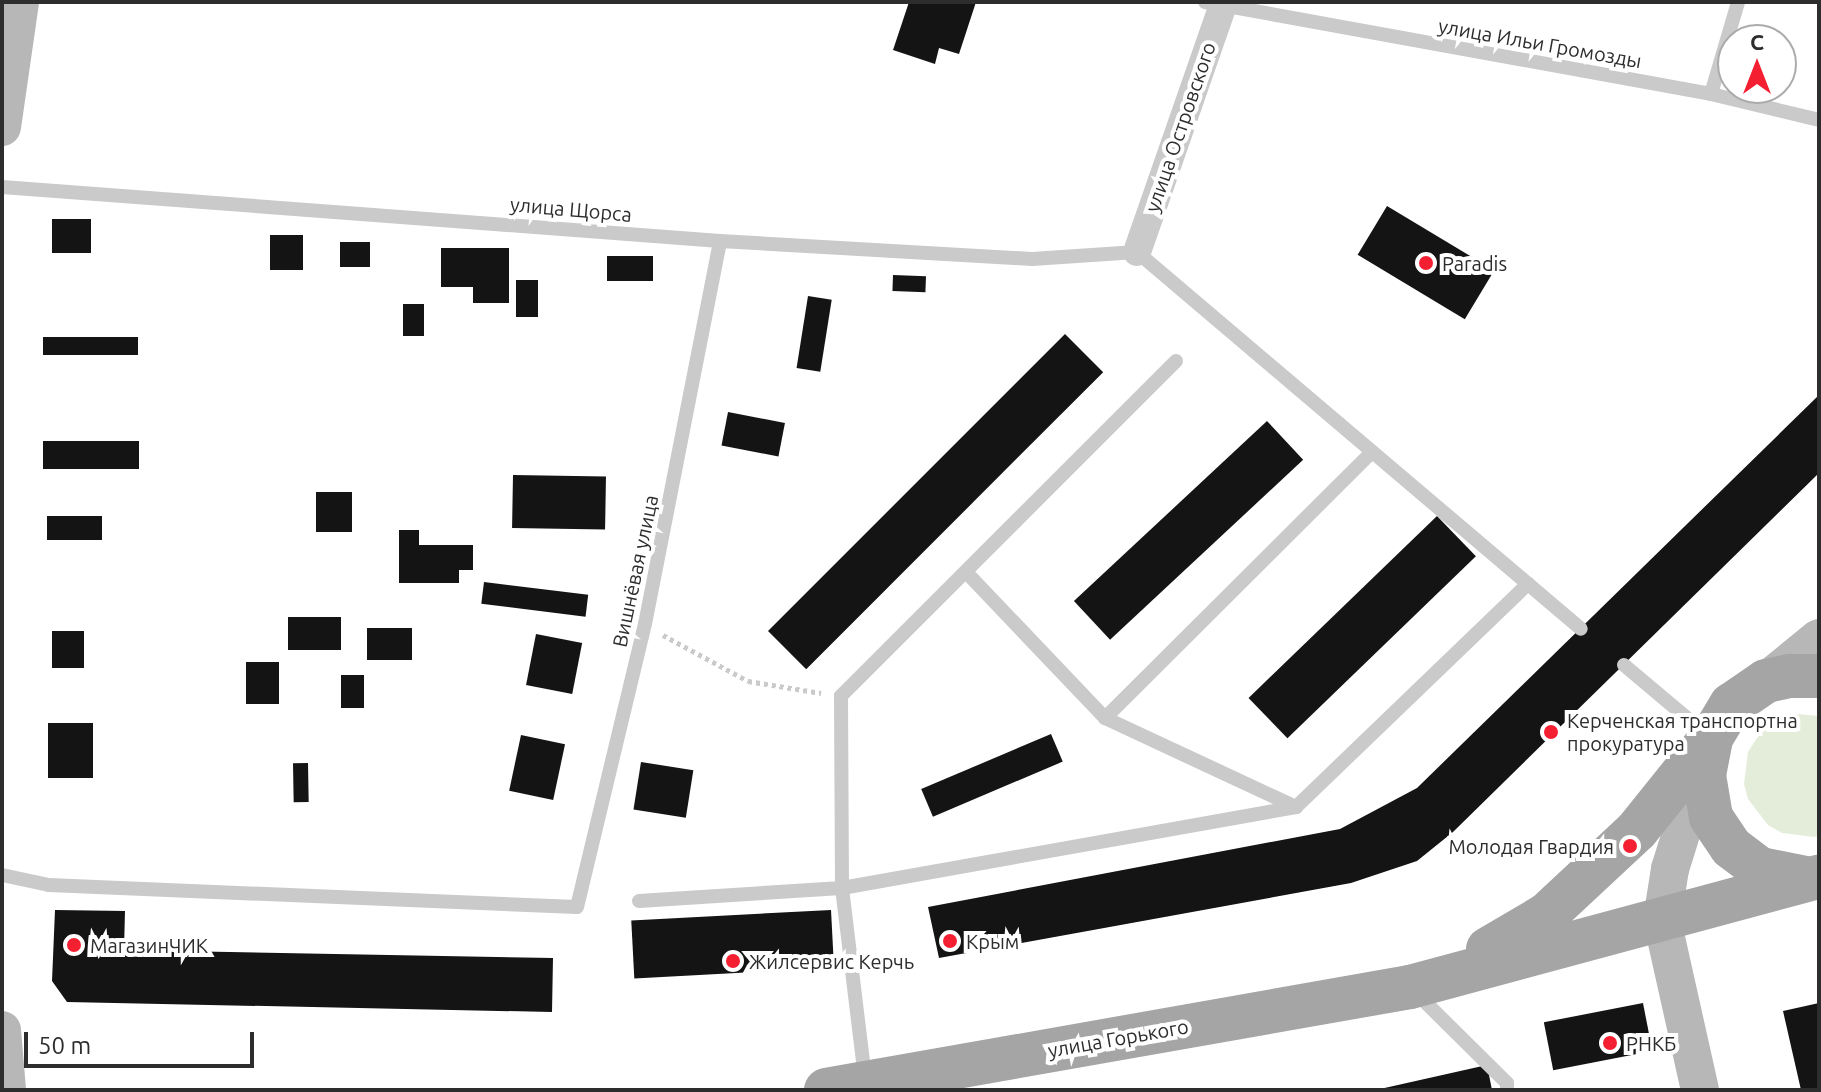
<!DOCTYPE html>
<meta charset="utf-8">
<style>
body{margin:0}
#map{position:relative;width:1821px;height:1092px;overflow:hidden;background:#fff;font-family:Ubuntu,sans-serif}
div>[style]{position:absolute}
.green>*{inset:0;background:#e4edd9}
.building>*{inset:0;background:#141414;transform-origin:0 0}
.path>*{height:5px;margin-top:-2.5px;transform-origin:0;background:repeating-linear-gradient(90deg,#cacaca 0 4px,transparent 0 8px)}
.service>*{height:14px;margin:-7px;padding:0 7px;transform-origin:7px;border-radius:7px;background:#cacaca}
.minor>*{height:28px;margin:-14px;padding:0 14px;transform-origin:14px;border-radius:14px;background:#cacaca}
.secondary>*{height:38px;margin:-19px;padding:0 19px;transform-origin:19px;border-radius:19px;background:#b7b7b7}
.primary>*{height:44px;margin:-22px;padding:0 22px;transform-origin:22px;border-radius:22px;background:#a5a5a5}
.dots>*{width:22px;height:22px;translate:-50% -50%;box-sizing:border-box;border:4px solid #fff;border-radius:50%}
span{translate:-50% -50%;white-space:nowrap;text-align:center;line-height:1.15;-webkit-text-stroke:8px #fff;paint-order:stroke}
.street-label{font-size:20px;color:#2d2d2d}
.poi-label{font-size:20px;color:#2d2d2d}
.left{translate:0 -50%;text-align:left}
.right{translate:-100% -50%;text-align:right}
.frame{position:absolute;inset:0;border:4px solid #2d2d2d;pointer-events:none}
.north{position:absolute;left:1717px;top:24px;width:80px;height:80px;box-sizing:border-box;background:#fff;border:2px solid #ababab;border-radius:50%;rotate:0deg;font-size:22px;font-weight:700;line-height:32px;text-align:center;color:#2d2d2d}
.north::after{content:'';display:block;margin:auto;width:28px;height:36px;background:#f51f32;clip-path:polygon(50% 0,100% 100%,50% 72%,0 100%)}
.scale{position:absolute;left:24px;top:1032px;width:230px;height:36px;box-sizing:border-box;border:4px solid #2d2d2d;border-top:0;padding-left:10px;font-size:24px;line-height:28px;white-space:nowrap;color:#2d2d2d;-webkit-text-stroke:6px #fff;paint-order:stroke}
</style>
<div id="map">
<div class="green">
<div style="clip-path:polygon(1798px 714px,1819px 716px,1819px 836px,1814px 837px,1782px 833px,1768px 825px,1748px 799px,1744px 784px,1748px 752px,1757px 738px,1768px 726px)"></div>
</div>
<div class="building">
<div style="clip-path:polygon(909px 2px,976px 2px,959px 54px,939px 48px,935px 64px,893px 50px)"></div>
<div style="left:1387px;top:206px;width:125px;height:57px;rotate:31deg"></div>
<div style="left:52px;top:219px;width:39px;height:34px"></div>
<div style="left:270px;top:235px;width:33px;height:35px"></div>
<div style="left:340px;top:242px;width:30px;height:25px"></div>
<div style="clip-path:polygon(441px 248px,509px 248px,509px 303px,473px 303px,473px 287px,441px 287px)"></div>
<div style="left:607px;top:256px;width:46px;height:25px"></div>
<div style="left:893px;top:275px;width:33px;height:16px;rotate:2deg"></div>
<div style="left:516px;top:280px;width:22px;height:37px"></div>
<div style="left:808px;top:296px;width:24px;height:73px;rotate:9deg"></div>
<div style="left:403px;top:304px;width:21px;height:32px"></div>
<div style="left:1065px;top:334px;width:54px;height:420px;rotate:45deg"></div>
<div style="left:43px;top:337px;width:95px;height:18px"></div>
<div style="clip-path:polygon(1819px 395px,1819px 473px,1453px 832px,1417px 861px,1351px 883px,939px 958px,928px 907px,1340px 829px,1417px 788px)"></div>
<div style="left:728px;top:412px;width:58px;height:34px;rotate:11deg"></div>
<div style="left:1267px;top:421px;width:53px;height:264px;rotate:47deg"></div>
<div style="left:43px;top:441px;width:96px;height:28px"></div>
<div style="left:513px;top:475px;width:93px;height:53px;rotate:1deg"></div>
<div style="left:316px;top:492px;width:36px;height:40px"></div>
<div style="left:47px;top:516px;width:55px;height:24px"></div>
<div style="left:1437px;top:516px;width:56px;height:262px;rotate:46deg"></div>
<div style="clip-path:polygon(399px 530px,419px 530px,419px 545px,473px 545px,473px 570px,459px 570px,459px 583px,399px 583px)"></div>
<div style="left:484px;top:582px;width:105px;height:22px;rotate:7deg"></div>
<div style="left:288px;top:617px;width:53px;height:33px"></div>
<div style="left:367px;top:628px;width:45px;height:32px"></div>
<div style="left:52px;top:631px;width:32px;height:37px"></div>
<div style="left:536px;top:634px;width:47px;height:52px;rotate:11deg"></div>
<div style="left:246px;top:662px;width:33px;height:42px"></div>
<div style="left:341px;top:675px;width:23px;height:33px"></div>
<div style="left:48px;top:723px;width:45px;height:55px"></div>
<div style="left:1051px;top:734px;width:30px;height:141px;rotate:67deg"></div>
<div style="left:521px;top:735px;width:45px;height:57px;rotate:12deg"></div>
<div style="left:641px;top:762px;width:53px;height:48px;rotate:9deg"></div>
<div style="left:308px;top:763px;width:39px;height:15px;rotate:89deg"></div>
<div style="clip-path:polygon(55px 910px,125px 911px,124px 950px,553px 958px,552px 1012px,67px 1002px,52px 981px)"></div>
<div style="left:831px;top:910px;width:58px;height:200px;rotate:87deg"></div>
<div style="left:1643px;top:1003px;width:49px;height:101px;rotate:79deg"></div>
<div style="clip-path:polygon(1819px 1003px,1819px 1090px,1801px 1090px,1783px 1011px)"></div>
<div style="clip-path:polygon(1487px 1065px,1492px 1090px,1380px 1090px,1380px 1089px)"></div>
</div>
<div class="path">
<div style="left:663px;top:635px;width:97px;rotate:28.4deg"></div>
<div style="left:748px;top:681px;width:74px;rotate:9.3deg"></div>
</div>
<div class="service">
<div style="left:1205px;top:2px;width:514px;rotate:10.3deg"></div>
<div style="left:1711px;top:94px;width:111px;rotate:13.5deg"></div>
<div style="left:1711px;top:94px;width:96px;rotate:-73.6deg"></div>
<div style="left:2px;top:187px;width:720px;rotate:4.3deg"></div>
<div style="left:720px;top:241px;width:313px;rotate:3.3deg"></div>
<div style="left:1032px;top:259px;width:105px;rotate:-3.8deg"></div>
<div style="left:1137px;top:252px;width:582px;rotate:40.33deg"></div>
<div style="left:1176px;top:361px;width:474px;rotate:135deg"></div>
<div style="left:841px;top:696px;width:192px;rotate:89.7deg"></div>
<div style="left:842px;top:888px;width:461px;rotate:-10.1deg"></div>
<div style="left:966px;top:572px;width:202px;rotate:46.4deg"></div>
<div style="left:1105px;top:718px;width:377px;rotate:-44.9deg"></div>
<div style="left:1624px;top:665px;width:107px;rotate:40.1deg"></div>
<div style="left:1105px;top:718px;width:211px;rotate:25deg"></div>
<div style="left:1296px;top:807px;width:322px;rotate:-43.9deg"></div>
<div style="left:2px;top:875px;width:48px;rotate:12deg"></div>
<div style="left:49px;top:885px;width:528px;rotate:2.39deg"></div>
<div style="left:577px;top:907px;width:291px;rotate:-76.5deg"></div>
<div style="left:645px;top:624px;width:390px;rotate:-78.9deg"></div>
<div style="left:639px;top:901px;width:203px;rotate:-3.7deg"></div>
<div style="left:842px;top:888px;width:190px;rotate:83.1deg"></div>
<div style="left:1416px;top:993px;width:128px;rotate:44.7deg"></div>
<div style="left:1507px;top:1083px;width:7px;rotate:90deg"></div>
</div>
<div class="minor">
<div style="left:1137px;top:252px;width:265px;rotate:-70.8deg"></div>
</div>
<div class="secondary">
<div style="left:2px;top:127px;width:126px;rotate:-81.8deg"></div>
<div style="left:1766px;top:681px;width:68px;rotate:-39.1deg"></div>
<div style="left:2px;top:1030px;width:60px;rotate:85.2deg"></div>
<div style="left:1700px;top:1090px;width:174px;rotate:-102.6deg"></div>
<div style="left:1662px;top:920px;width:52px;rotate:-81.1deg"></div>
<div style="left:1670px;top:869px;width:111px;rotate:-72.7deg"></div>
</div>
<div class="primary">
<div style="left:1806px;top:878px;width:47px;rotate:-168.9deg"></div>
<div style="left:1760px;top:869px;width:36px;rotate:-143deg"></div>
<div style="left:1731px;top:847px;width:36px;rotate:-124deg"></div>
<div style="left:1711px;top:817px;width:43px;rotate:-99.5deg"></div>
<div style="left:1704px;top:775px;width:38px;rotate:-79deg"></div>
<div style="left:1711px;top:738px;width:39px;rotate:-59deg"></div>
<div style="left:1731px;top:705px;width:42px;rotate:-34.4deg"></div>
<div style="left:1766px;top:681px;width:25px;rotate:-12deg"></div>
<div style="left:1790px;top:676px;width:29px"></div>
<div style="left:1488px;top:949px;width:67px;rotate:-30.4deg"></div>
<div style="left:1546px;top:915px;width:125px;rotate:-43deg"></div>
<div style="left:1637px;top:830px;width:118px;rotate:-51.2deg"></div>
<div style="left:826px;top:1090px;width:593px;rotate:-10deg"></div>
<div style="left:1410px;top:987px;width:424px;rotate:-15.1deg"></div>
</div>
<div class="dots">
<div style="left:1426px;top:263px;background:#f51f32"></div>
<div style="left:1551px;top:732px;background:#f51f32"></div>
<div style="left:1630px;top:846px;background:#f51f32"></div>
<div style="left:950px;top:941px;background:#f51f32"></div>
<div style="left:74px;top:945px;background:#f51f32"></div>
<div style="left:733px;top:961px;background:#f51f32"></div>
<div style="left:1610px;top:1043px;background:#f51f32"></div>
</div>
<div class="street-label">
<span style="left:1540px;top:43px;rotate:10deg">улица Ильи Громозды</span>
<span style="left:1180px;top:127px;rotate:-71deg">улица Островского</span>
<span style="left:571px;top:209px;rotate:5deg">улица Щорса</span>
<span style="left:635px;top:571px;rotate:-78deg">Вишнёвая улица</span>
<span style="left:1118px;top:1038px;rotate:-10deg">улица Горького</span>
</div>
<div class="poi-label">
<span class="left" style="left:1442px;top:263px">Paradis</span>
<span class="left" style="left:1567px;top:732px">Керченская транспортна<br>прокуратура</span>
<span class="right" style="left:1614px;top:846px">Молодая Гвардия</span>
<span class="left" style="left:966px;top:941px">Крым</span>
<span class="left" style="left:90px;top:945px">МагазинЧИК</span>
<span class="left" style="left:749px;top:961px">Жилсервис Керчь</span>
<span class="left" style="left:1626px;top:1043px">РНКБ</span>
</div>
<div class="frame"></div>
<div class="north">С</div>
<div class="scale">50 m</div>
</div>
